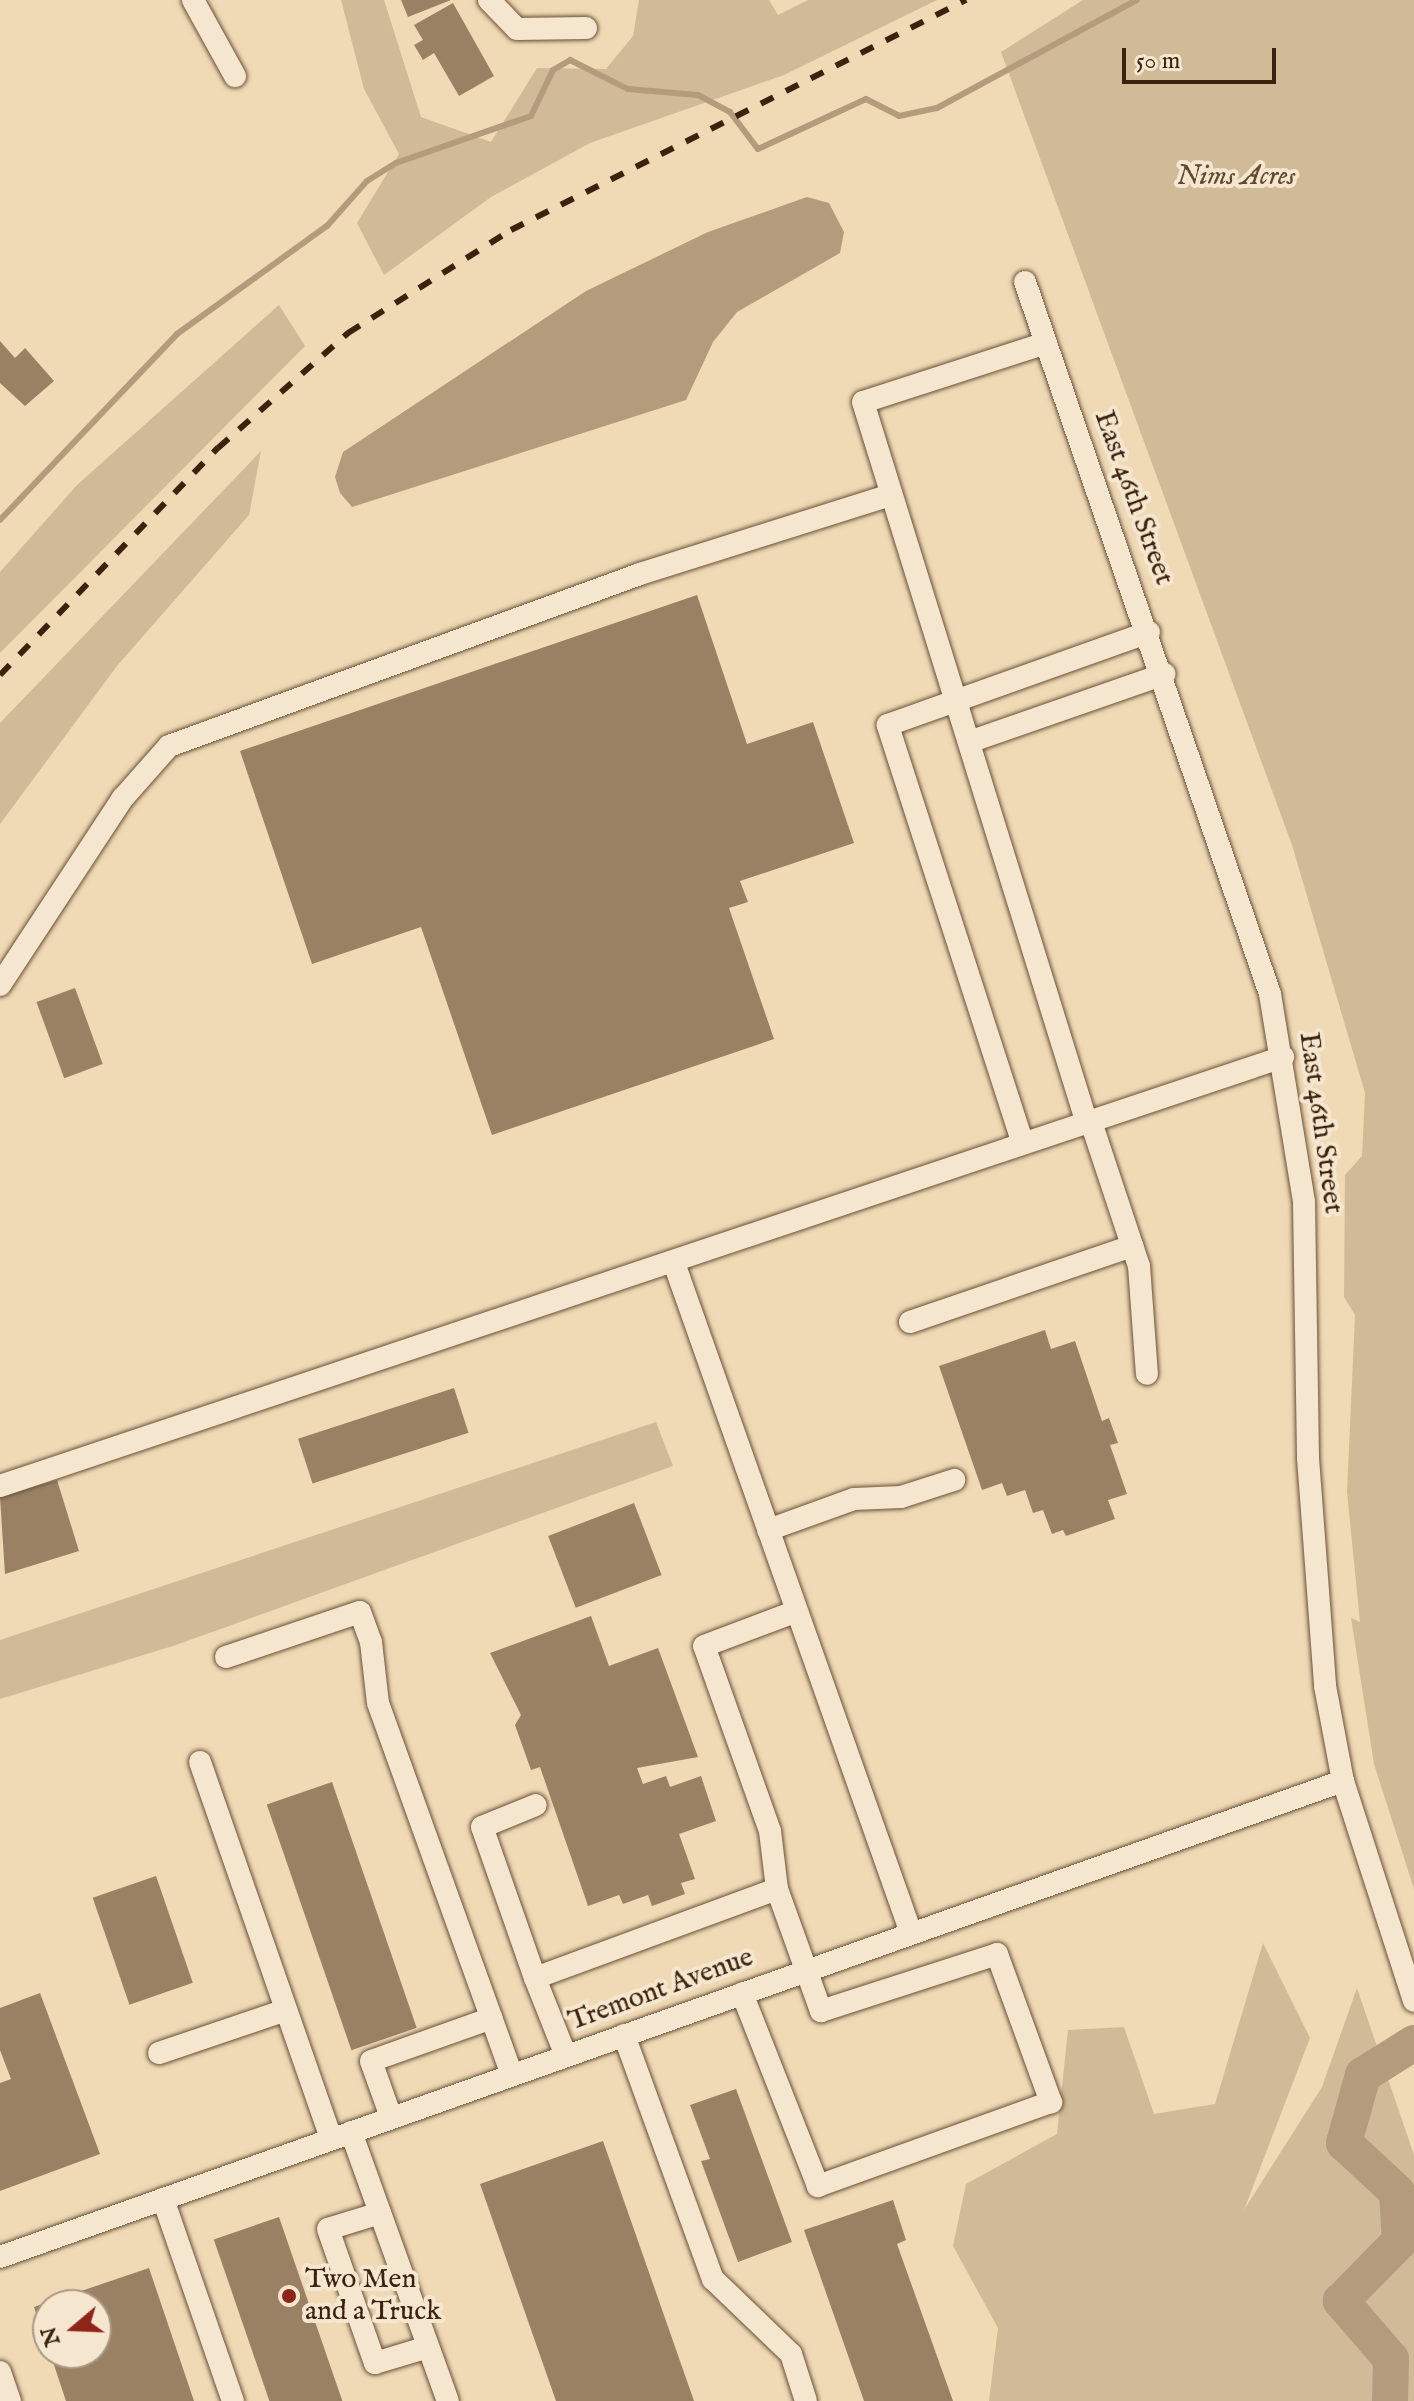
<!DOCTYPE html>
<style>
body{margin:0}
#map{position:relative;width:1414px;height:2401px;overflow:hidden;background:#f0d9b5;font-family:"IM FELL English",serif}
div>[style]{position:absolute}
.green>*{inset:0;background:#d1ba98}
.water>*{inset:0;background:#b39b7c}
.stream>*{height:6px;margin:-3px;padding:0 3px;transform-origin:3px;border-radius:3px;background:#b39b7c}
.river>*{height:36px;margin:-18px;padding:0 18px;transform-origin:18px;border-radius:18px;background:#b39b7c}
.building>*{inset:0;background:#9a8164;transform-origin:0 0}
.roads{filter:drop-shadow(0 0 2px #695037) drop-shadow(0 0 2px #695037)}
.minor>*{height:22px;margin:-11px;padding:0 11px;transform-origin:11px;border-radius:11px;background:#f5e6cf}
.rail>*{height:6px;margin-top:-3px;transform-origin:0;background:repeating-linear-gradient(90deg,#3c220d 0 14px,transparent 0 28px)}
.dots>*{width:22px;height:22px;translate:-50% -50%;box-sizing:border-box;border:4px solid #f5e6cf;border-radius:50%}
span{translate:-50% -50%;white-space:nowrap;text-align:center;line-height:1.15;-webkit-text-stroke:8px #f5e6cf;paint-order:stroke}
.park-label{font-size:28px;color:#614830;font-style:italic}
.street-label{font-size:28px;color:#3c220d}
.poi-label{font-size:28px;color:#3c220d}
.left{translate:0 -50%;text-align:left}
.north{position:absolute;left:32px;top:2289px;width:80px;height:80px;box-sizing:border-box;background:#f5e6cf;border:2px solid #ab9881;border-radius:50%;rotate:251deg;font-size:22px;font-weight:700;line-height:32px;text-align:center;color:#3c220d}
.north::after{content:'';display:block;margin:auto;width:28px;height:36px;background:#8f2418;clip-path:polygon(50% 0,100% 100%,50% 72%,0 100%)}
.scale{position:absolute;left:1122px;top:48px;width:154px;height:36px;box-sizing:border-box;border:4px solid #3c220d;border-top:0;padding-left:10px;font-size:24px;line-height:28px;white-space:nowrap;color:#3c220d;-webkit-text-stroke:6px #f5e6cf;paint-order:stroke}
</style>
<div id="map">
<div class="green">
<div style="clip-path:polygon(341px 0,384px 0,421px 117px,491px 142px,537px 68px,606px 69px,633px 36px,639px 0,769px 0,778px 15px,808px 0,937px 0,784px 75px,590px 143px,491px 197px,384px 275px,357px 223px,399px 154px,364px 89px)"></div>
<div style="clip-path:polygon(1083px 0,1414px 0,1414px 1889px,1374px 1764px,1351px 1618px,1360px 1622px,1347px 1492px,1355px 1315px,1344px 1297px,1345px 1175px,1362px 1156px,1365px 1093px,1292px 845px,1001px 52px)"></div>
<div style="clip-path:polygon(279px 305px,305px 346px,0 653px,0 572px,77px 485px)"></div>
<div style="clip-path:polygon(261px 451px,249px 515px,117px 666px,0 824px,0 723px)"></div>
<div style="clip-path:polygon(656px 1422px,673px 1466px,176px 1645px,0 1699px,0 1640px)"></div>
<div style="clip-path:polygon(1263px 1943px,1310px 2038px,1244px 2210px,1322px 2087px,1357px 1988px,1414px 2155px,1414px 2401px,989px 2401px,998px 2328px,953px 2246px,966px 2184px,1057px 2134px,1068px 2030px,1124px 2027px,1154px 2114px,1215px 2104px)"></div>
</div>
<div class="water">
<div style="clip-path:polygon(807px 197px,829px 203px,844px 232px,840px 253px,737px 312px,713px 342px,686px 400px,352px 507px,340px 493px,335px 477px,343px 452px,586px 291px,708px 232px)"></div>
</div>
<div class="stream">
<div style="left:0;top:520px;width:257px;rotate:-46.4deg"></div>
<div style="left:177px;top:334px;width:185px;rotate:-35.8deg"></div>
<div style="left:327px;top:226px;width:60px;rotate:-48.4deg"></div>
<div style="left:367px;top:181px;width:34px;rotate:-32deg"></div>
<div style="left:396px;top:163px;width:143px;rotate:-19.2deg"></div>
<div style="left:531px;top:116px;width:51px;rotate:-64.4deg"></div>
<div style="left:553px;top:70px;width:20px;rotate:-30deg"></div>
<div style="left:570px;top:60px;width:65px;rotate:26.6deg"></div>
<div style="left:628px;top:89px;width:70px;rotate:4.9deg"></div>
<div style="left:698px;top:95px;width:36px;rotate:28deg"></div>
<div style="left:730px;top:112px;width:46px;rotate:52.9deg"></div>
<div style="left:758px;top:149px;width:119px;rotate:-24.8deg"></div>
<div style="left:866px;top:99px;width:37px;rotate:27deg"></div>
<div style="left:899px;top:116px;width:39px;rotate:-12deg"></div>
<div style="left:937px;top:108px;width:227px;rotate:-28.4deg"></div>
</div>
<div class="river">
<div style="left:1390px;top:2401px;width:42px;rotate:-88.6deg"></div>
<div style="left:1391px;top:2359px;width:77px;rotate:-130.8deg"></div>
<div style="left:1341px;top:2301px;width:84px;rotate:-45.5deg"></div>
<div style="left:1400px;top:2241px;width:49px;rotate:-93.5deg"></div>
<div style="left:1397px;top:2192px;width:72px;rotate:-137.2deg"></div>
<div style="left:1344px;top:2143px;width:71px;rotate:-74.4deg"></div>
<div style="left:1363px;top:2075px;width:60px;rotate:-32.1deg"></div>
</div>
<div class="building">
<div style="clip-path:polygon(401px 0,451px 0,408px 17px)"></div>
<div style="clip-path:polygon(453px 3px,494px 76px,459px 96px,434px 53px,423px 60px,414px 45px,423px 40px,414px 25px)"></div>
<div style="clip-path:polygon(0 341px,15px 358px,25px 348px,54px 381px,25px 406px,0 383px)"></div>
<div style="clip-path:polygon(697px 595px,747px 744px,813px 722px,854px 843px,740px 881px,748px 902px,729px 908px,774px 1039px,492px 1135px,421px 927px,312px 964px,240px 751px)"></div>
<div style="left:75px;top:988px;width:81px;height:41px;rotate:70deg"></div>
<div style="clip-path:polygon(1045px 1330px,1051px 1349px,1075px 1341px,1102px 1421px,1109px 1418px,1118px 1443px,1110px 1445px,1127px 1494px,1108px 1500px,1115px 1519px,1066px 1536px,1063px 1530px,1052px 1534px,1043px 1510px,1033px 1513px,1025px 1490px,1007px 1496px,1002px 1483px,982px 1490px,939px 1366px)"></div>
<div style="left:454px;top:1388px;width:47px;height:164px;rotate:72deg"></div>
<div style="clip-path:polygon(57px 1480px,79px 1551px,5px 1574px,0 1497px)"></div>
<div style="left:634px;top:1503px;width:77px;height:92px;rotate:69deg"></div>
<div style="clip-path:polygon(591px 1616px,609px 1666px,658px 1648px,698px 1757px,637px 1768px,643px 1784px,666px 1776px,670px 1787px,701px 1776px,716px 1821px,679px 1834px,695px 1879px,681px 1883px,685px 1894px,652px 1906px,648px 1895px,623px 1904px,619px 1895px,588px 1906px,540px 1767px,531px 1770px,515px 1725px,521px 1715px,490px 1653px)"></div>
<div style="left:332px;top:1782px;width:260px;height:69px;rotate:71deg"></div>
<div style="left:156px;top:1876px;width:113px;height:67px;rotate:71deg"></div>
<div style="clip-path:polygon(40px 1993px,100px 2154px,0 2191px,0 2083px,11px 2079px,0 2050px,0 2008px)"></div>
<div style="clip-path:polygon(736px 2089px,792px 2242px,738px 2262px,701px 2161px,710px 2159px,690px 2105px)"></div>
<div style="clip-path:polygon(603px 2141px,694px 2401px,556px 2401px,480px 2184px)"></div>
<div style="clip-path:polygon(893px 2200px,906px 2240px,897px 2244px,953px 2401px,864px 2401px,804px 2230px)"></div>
<div style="left:279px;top:2217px;width:195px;height:69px;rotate:71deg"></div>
<div style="clip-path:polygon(149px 2268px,194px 2401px,66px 2401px,50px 2353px,96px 2353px,96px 2305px,48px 2305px,47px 2346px,34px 2307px)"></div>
</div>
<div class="roads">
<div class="minor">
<div style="left:193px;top:0;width:87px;rotate:61.1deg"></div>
<div style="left:489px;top:0;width:40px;rotate:46deg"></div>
<div style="left:517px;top:29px;width:69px;rotate:-0.8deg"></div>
<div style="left:1025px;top:282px;width:753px;rotate:71.01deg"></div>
<div style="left:1270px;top:994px;width:211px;rotate:80.7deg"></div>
<div style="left:1304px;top:1202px;width:256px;rotate:89.1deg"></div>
<div style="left:1308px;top:1458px;width:229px;rotate:85.7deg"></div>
<div style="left:1325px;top:1686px;width:97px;rotate:79.3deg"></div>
<div style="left:1343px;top:1781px;width:231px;rotate:72.1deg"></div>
<div style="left:1046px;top:343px;width:192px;rotate:162.1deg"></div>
<div style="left:863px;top:402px;width:752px;rotate:72.75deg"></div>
<div style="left:969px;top:742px;width:207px;rotate:-19.2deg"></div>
<div style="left:0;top:985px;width:224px;rotate:-56.7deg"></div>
<div style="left:123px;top:798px;width:69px;rotate:-48.5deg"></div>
<div style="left:169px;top:746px;width:501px;rotate:-20.06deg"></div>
<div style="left:640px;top:574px;width:260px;rotate:-17.5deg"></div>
<div style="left:1090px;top:1119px;width:155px;rotate:71.6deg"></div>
<div style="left:1139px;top:1266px;width:108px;rotate:85.8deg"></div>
<div style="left:1022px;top:1141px;width:437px;rotate:-107.9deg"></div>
<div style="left:888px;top:725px;width:277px;rotate:-19.6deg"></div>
<div style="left:674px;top:1263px;width:711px;rotate:70.52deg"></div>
<div style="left:910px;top:1322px;width:235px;rotate:-18.9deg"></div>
<div style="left:0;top:1486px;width:1353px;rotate:-18.49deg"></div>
<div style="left:768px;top:1530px;width:91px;rotate:-19.8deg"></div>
<div style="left:854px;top:1499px;width:47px;rotate:-2.4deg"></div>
<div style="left:901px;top:1497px;width:56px;rotate:-17.8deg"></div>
<div style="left:226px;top:1657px;width:141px;rotate:-18.6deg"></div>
<div style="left:360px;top:1612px;width:32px;rotate:70deg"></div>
<div style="left:371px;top:1642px;width:61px;rotate:83.5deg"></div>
<div style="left:378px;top:1703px;width:395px;rotate:70.2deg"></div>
<div style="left:200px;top:1762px;width:399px;rotate:70.8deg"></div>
<div style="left:777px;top:1889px;width:58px;rotate:-96.9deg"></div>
<div style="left:770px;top:1831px;width:196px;rotate:-109.6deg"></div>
<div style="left:704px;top:1646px;width:99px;rotate:-20.6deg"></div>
<div style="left:535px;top:1978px;width:160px;rotate:-109.3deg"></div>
<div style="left:482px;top:1827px;width:58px;rotate:-22.2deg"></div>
<div style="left:624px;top:2035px;width:260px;rotate:70deg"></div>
<div style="left:713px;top:2279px;width:108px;rotate:43.9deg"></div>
<div style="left:791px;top:2354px;width:49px;rotate:72.3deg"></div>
<div style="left:159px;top:2053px;width:134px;rotate:-18.7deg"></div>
<div style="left:566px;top:2056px;width:84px;rotate:-111.7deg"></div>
<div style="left:535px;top:1978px;width:258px;rotate:-20.2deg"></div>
<div style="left:777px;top:1889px;width:130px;rotate:70.2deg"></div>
<div style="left:821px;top:2011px;width:185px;rotate:-17.9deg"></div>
<div style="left:997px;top:1954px;width:158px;rotate:70deg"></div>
<div style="left:1051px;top:2102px;width:248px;rotate:160.2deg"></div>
<div style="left:818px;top:2186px;width:207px;rotate:-111.5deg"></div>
<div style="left:391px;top:2117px;width:59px;rotate:-109.7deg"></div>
<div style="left:371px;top:2061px;width:128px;rotate:-19.6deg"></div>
<div style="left:351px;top:2132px;width:286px;rotate:70.2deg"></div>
<div style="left:163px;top:2199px;width:214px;rotate:70.9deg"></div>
<div style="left:380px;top:2213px;width:54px;rotate:162.9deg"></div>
<div style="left:328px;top:2229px;width:142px;rotate:70.7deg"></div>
<div style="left:375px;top:2363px;width:55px;rotate:-16.8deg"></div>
<div style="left:0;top:2257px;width:1425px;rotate:-19.52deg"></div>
<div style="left:0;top:2372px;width:31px;rotate:71deg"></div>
</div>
</div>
<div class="rail">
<div style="left:0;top:675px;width:315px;rotate:-46.2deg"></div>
<div style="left:218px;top:448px;width:174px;rotate:-41.5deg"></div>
<div style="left:348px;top:333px;width:193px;rotate:-32.3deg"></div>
<div style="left:511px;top:230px;width:510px;rotate:-26.82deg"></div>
</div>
<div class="dots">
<div style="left:289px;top:2296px;background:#8f2418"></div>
</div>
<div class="park-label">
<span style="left:1236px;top:177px">Nims Acres</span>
</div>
<div class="street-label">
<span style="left:1133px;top:498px;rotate:70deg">East 46th Street</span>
<span style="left:1320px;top:1123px;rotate:82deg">East 46th Street</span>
<span style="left:661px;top:1990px;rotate:-20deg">Tremont Avenue</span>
</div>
<div class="poi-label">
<span class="left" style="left:305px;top:2296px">Two Men<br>and a Truck</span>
</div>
<div class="north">N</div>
<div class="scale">50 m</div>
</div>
